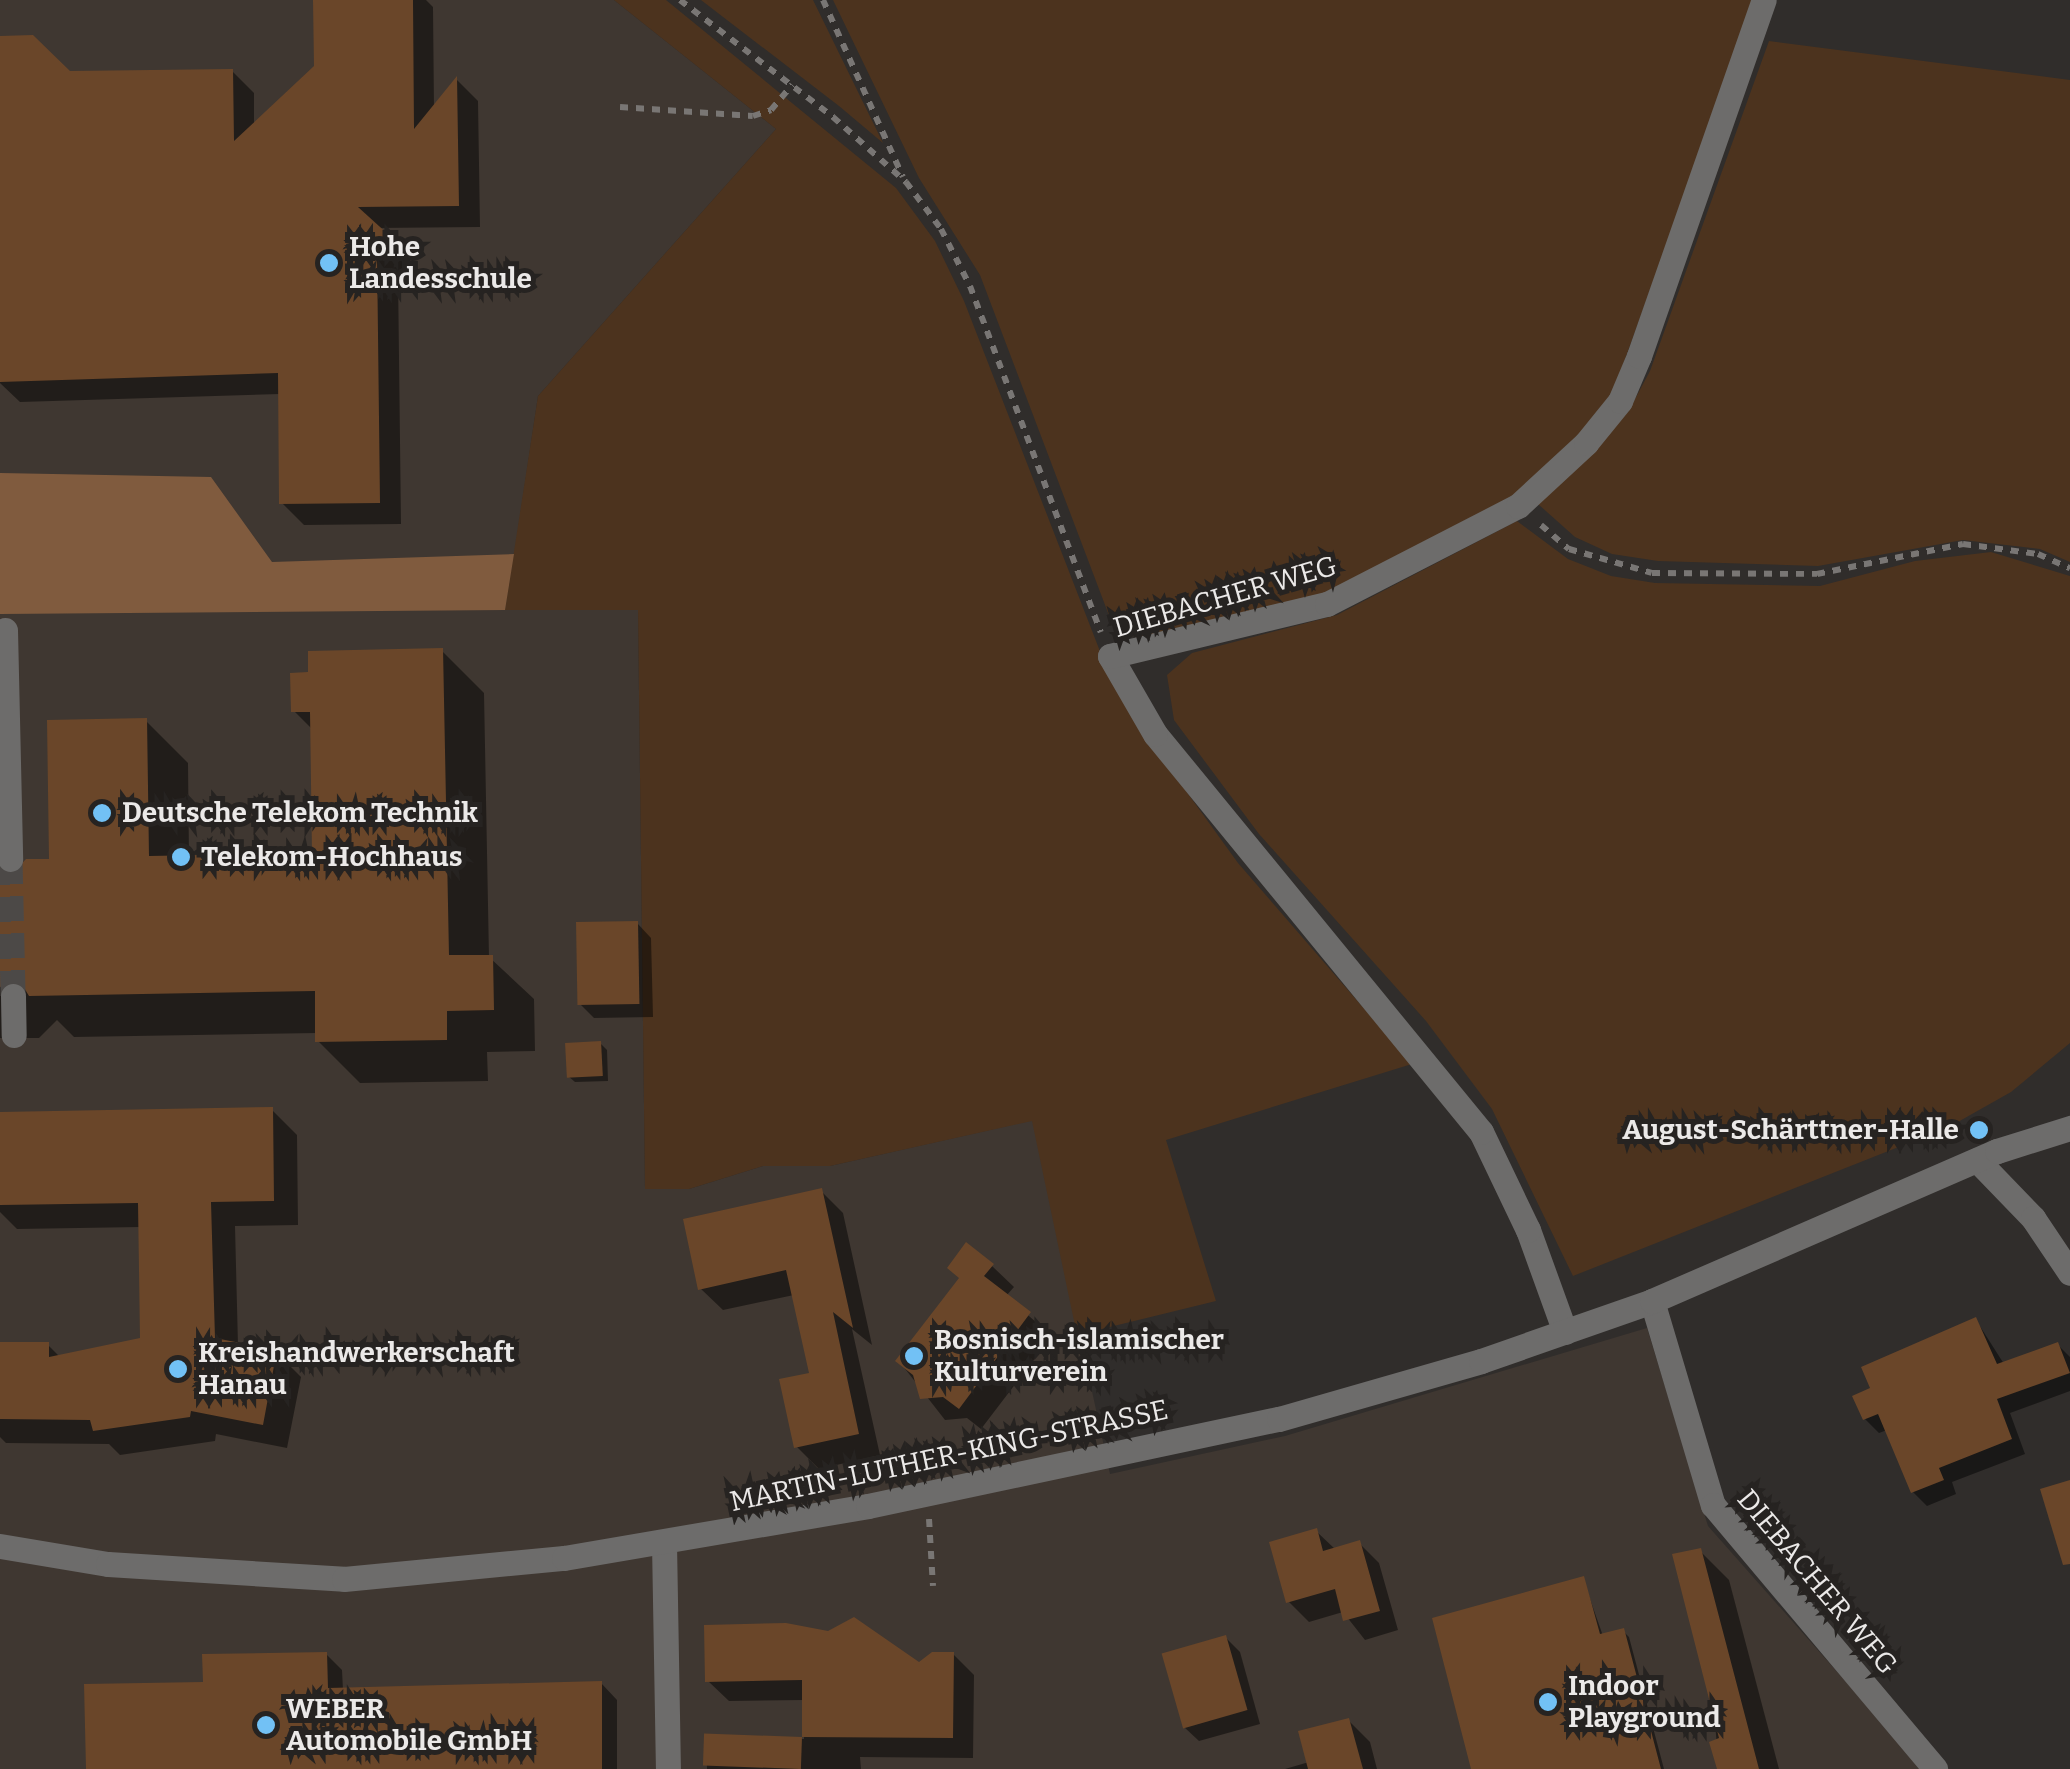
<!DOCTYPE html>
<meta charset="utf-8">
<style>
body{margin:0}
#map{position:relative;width:2070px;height:1769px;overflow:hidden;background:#302d2b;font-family:Bitter,serif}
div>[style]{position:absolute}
.built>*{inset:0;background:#3f3731}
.green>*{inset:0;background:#4c331e}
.forest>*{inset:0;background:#805b3e}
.shadow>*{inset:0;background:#0007}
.building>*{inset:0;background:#6a4629;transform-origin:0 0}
.minor-tunnel>*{height:25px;margin-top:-12.5px;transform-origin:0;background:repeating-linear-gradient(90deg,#4c4947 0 25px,transparent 0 37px)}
.path>*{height:6px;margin-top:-3px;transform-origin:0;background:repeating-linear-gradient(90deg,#797674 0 8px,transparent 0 16px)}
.minor>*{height:25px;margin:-12.5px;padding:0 12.5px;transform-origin:12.5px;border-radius:12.5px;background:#6d6c6b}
.dots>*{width:28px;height:28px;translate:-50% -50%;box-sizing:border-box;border:5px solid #262321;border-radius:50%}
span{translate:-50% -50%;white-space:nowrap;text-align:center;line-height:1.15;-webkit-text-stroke:10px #262321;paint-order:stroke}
.poi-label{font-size:28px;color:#ebe9e8;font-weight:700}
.left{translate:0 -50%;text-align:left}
.right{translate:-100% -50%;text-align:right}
.street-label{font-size:28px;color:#ebe9e8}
</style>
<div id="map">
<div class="built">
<div style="clip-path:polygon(0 0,614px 0,776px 129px,538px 396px,506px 610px,638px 610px,645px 1188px,689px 1189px,763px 1166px,830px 1166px,1033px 1120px,1110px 1474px,1285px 1436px,1647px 1328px,1708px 1526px,1923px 1769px,0 1769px)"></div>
</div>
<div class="green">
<div style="clip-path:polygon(614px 0,666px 0,896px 188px,935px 241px,964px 301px,1103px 659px,1147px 737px,1238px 863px,1412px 1064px,1166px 1140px,1216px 1301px,1077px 1335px,1032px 1121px,830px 1166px,763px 1166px,689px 1189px,645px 1189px,638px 610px,505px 610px,538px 396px,776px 129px)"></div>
<div style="clip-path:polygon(701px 0,813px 0,883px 143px,839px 106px)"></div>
<div style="clip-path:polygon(833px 0,1755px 0,1611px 398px,1580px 440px,1512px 500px,1322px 594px,1139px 639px,1113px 626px,980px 275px,919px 178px)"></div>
<div style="clip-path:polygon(1769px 41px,2070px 80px,2070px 562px,2040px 549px,1963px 540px,1818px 566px,1658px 561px,1612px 554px,1575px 537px,1538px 504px,1628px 412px,1650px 371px)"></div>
<div style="clip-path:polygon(1517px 521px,1568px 559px,1611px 576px,1655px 583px,1820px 586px,1915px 561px,1991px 552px,2070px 576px,2070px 1043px,2011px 1092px,1949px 1127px,1573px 1276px,1492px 1109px,1426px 1021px,1259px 834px,1174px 720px,1167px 675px,1192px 653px,1337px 615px)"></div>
</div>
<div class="forest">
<div style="clip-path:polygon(0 473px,211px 477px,272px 562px,514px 554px,505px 610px,0 614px)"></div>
</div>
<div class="shadow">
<div style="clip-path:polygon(315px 0,426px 0,433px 7px,434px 108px,457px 80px,478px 101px,480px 227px,377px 228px,410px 260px,398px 273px,401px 524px,304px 525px,282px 503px,280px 394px,20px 402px,0 383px,0 38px,69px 73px,232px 71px,254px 93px,254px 125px,316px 67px)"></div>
<div style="clip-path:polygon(442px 651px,484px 693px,489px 957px,534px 999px,535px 1051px,487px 1052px,488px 1081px,360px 1083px,318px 1041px,318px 1033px,74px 1037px,57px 1020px,39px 1038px,0 1038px,0 869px,9px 879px,52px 861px,146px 721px,188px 763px,189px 858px,315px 855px,313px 730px,294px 711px)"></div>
<div style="clip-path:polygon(637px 923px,651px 938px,653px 1017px,594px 1018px,580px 1004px)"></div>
<div style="clip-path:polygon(600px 1043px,607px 1050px,608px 1081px,575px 1082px,568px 1076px)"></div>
<div style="clip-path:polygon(272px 1110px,297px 1135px,298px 1225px,235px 1226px,238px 1345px,276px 1352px,301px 1377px,287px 1448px,216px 1434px,215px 1441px,120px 1455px,109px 1444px,6px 1443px,0 1437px,0 1344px,48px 1345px,60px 1357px,143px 1340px,141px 1227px,17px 1229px,0 1212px,0 1114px)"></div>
<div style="clip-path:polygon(821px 1191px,843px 1213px,872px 1345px,852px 1329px,880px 1455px,819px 1469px,797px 1447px,812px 1375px,794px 1295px,723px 1310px,701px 1289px)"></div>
<div style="clip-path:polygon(992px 1266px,1014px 1287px,1006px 1296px,1052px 1336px,981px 1429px,967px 1418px,945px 1420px,899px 1361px,962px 1279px)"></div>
<div style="clip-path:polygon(1976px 1320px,2004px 1364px,2058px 1345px,2070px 1357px,2070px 1391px,2010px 1413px,2025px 1454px,1952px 1482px,1956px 1494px,1927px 1506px,1913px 1492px,1887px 1430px,1879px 1433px,1865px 1419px,1873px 1389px)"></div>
<div style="clip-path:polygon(1316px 1531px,1336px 1550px,1359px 1543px,1379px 1563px,1398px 1630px,1365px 1640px,1343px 1612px,1309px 1622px,1289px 1602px)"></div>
<div style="clip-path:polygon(1700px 1551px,1729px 1580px,1779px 1769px,1719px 1769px)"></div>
<div style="clip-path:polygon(1583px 1579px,1603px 1636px,1623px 1631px,1629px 1637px,1664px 1769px,1473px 1769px)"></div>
<div style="clip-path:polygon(1226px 1638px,1240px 1652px,1260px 1724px,1199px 1741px,1184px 1727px)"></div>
<div style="clip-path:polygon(326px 1654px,342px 1670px,343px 1690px,601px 1683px,617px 1700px,617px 1769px,89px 1769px,205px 1684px)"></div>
<div style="clip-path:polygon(953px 1654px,974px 1675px,973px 1758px,860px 1757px,861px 1769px,707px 1769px,706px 1740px,804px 1739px,804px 1700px,729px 1701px,708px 1681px,919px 1665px)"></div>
<div style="clip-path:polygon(1348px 1720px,1370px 1742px,1377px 1769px,1285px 1769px,1309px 1762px)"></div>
</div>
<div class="building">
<div style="clip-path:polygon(313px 0,413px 0,414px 129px,457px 76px,459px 206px,358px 207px,390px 236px,377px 250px,380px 503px,279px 504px,278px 373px,0 382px,0 36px,33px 35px,70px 71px,233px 69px,234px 141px,314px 66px)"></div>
<div style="clip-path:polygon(443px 648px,449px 955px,493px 955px,494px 1010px,447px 1011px,447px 1040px,315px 1042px,315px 991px,29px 996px,20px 981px,0 987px,0 871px,11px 875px,26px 859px,49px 859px,47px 720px,147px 718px,149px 856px,312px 853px,310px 712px,291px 712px,290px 673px,308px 672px,308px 651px)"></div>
<div style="left:638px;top:921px;width:83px;height:62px;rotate:89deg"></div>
<div style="left:601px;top:1041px;width:35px;height:36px;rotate:87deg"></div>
<div style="clip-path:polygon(273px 1107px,274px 1201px,211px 1202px,215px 1338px,277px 1350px,263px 1425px,191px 1411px,190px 1417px,93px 1431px,90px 1420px,0 1419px,0 1342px,49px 1342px,49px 1357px,140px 1338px,138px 1203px,0 1205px,0 1112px)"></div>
<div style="clip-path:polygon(822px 1188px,853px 1328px,833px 1312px,859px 1434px,794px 1448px,779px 1379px,809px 1373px,786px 1270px,698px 1290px,683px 1219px)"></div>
<div style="clip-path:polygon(966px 1242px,994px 1264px,984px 1276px,1031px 1312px,959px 1409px,943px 1397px,920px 1399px,913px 1375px,895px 1361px,959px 1278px,947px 1268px)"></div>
<div style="clip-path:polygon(1976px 1317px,1997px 1364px,2058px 1342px,2070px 1373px,1997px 1399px,2012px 1439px,1939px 1468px,1944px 1480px,1911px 1493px,1878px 1414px,1863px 1420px,1852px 1396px,1870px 1388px,1861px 1367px)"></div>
<div style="clip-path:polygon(2070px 1480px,2070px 1564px,2063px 1565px,2040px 1489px)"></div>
<div style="clip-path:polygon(1317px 1528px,1323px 1551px,1360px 1540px,1380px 1611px,1343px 1621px,1335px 1589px,1286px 1603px,1269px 1542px)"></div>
<div style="clip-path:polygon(1701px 1548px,1759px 1769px,1717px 1769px,1709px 1742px,1719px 1738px,1672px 1554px)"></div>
<div style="clip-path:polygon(1584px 1576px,1600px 1634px,1624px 1628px,1661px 1769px,1471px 1769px,1432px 1618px)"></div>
<div style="clip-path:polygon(854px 1617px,919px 1662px,932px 1652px,954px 1652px,953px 1738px,802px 1737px,802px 1680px,705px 1682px,704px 1625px,786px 1623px,828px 1631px)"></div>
<div style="left:1226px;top:1635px;width:78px;height:67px;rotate:74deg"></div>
<div style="clip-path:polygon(327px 1652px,328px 1688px,602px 1681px,602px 1769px,86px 1769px,84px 1684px,203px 1682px,202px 1654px)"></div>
<div style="clip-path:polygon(1349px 1718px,1363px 1769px,1308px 1769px,1298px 1731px)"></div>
<div style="left:802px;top:1737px;width:32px;height:98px;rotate:92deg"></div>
</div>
<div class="minor-tunnel">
<div style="left:10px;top:859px;width:137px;rotate:88.7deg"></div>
</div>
<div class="path">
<div style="left:680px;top:0;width:193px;rotate:37.4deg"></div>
<div style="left:833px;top:117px;width:98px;rotate:41.7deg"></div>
<div style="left:906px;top:182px;width:59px;rotate:53.3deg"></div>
<div style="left:941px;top:229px;width:64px;rotate:63deg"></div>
<div style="left:970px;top:286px;width:370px;rotate:69.3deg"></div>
<div style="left:823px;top:0;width:194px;rotate:65.7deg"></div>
<div style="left:620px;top:107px;width:133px;rotate:3.9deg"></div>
<div style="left:753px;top:116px;width:19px;rotate:-18deg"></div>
<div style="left:771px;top:110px;width:33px;rotate:-50deg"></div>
<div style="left:1541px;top:525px;width:37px;rotate:41deg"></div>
<div style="left:1569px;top:549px;width:86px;rotate:16.1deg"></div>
<div style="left:1652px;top:573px;width:165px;rotate:0.3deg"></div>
<div style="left:1817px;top:574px;width:149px;rotate:-11.6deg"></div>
<div style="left:1963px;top:544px;width:76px;rotate:7.6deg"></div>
<div style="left:2038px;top:554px;width:35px;rotate:24deg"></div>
<div style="left:929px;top:1519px;width:67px;rotate:86.6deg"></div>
</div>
<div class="minor">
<div style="left:5px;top:630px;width:229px;rotate:88.7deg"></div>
<div style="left:13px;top:996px;width:39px;rotate:89deg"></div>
<div style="left:1977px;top:1160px;width:81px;rotate:46deg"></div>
<div style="left:2033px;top:1218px;width:66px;rotate:56.1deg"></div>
<div style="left:1652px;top:1301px;width:213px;rotate:73.4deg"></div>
<div style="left:1713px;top:1505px;width:345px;rotate:49.9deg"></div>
<div style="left:1565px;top:1332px;width:109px;rotate:-109.9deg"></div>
<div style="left:1528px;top:1230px;width:109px;rotate:-115.6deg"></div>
<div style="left:1481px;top:1132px;width:514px;rotate:-129.32deg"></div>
<div style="left:1155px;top:734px;width:90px;rotate:-120deg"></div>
<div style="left:1110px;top:656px;width:223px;rotate:-13.5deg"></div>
<div style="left:1327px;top:604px;width:215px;rotate:-27.2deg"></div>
<div style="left:1518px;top:506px;width:93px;rotate:-42.8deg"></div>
<div style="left:1586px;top:443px;width:54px;rotate:-51deg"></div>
<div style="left:1620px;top:401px;width:49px;rotate:-67.1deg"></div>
<div style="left:1639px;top:356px;width:377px;rotate:-70.7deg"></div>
<div style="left:664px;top:1543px;width:226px;rotate:89deg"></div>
<div style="left:0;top:1546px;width:109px;rotate:9.5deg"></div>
<div style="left:108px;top:1564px;width:236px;rotate:3.6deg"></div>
<div style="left:344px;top:1579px;width:221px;rotate:-5.5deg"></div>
<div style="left:564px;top:1558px;width:308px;rotate:-9.7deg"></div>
<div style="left:868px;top:1506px;width:420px;rotate:-12deg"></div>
<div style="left:1279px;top:1419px;width:210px;rotate:-16deg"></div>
<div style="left:1481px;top:1361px;width:181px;rotate:-19.3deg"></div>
<div style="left:1652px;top:1301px;width:376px;rotate:-23.5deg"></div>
<div style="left:1997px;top:1151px;width:77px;rotate:-17.5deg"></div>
</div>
<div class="dots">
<div style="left:329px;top:263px;background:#72c1f5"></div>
<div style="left:102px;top:813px;background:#72c1f5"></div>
<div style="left:181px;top:857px;background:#72c1f5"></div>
<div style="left:1979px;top:1130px;background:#72c1f5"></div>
<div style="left:914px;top:1356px;background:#72c1f5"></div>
<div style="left:178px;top:1369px;background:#72c1f5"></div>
<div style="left:1548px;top:1702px;background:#72c1f5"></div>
<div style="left:266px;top:1725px;background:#72c1f5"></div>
</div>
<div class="poi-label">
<span class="left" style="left:349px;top:263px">Hohe<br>Landesschule</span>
<span class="left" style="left:122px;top:813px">Deutsche Telekom Technik</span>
<span class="left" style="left:201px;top:857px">Telekom-Hochhaus</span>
<span class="right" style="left:1959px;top:1130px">August-Schärttner-Halle</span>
<span class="left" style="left:934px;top:1356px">Bosnisch-islamischer<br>Kulturverein</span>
<span class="left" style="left:198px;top:1369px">Kreishandwerkerschaft<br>Hanau</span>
<span class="left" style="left:1568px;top:1702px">Indoor<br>Playground</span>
<span class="left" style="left:286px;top:1725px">WEBER<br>Automobile GmbH</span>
</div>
<div class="street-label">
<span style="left:1225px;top:597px;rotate:-16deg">DIEBACHER WEG</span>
<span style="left:949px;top:1456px;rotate:-12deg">MARTIN-LUTHER-KING-STRASSE</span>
<span style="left:1817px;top:1582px;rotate:50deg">DIEBACHER WEG</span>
</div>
</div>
